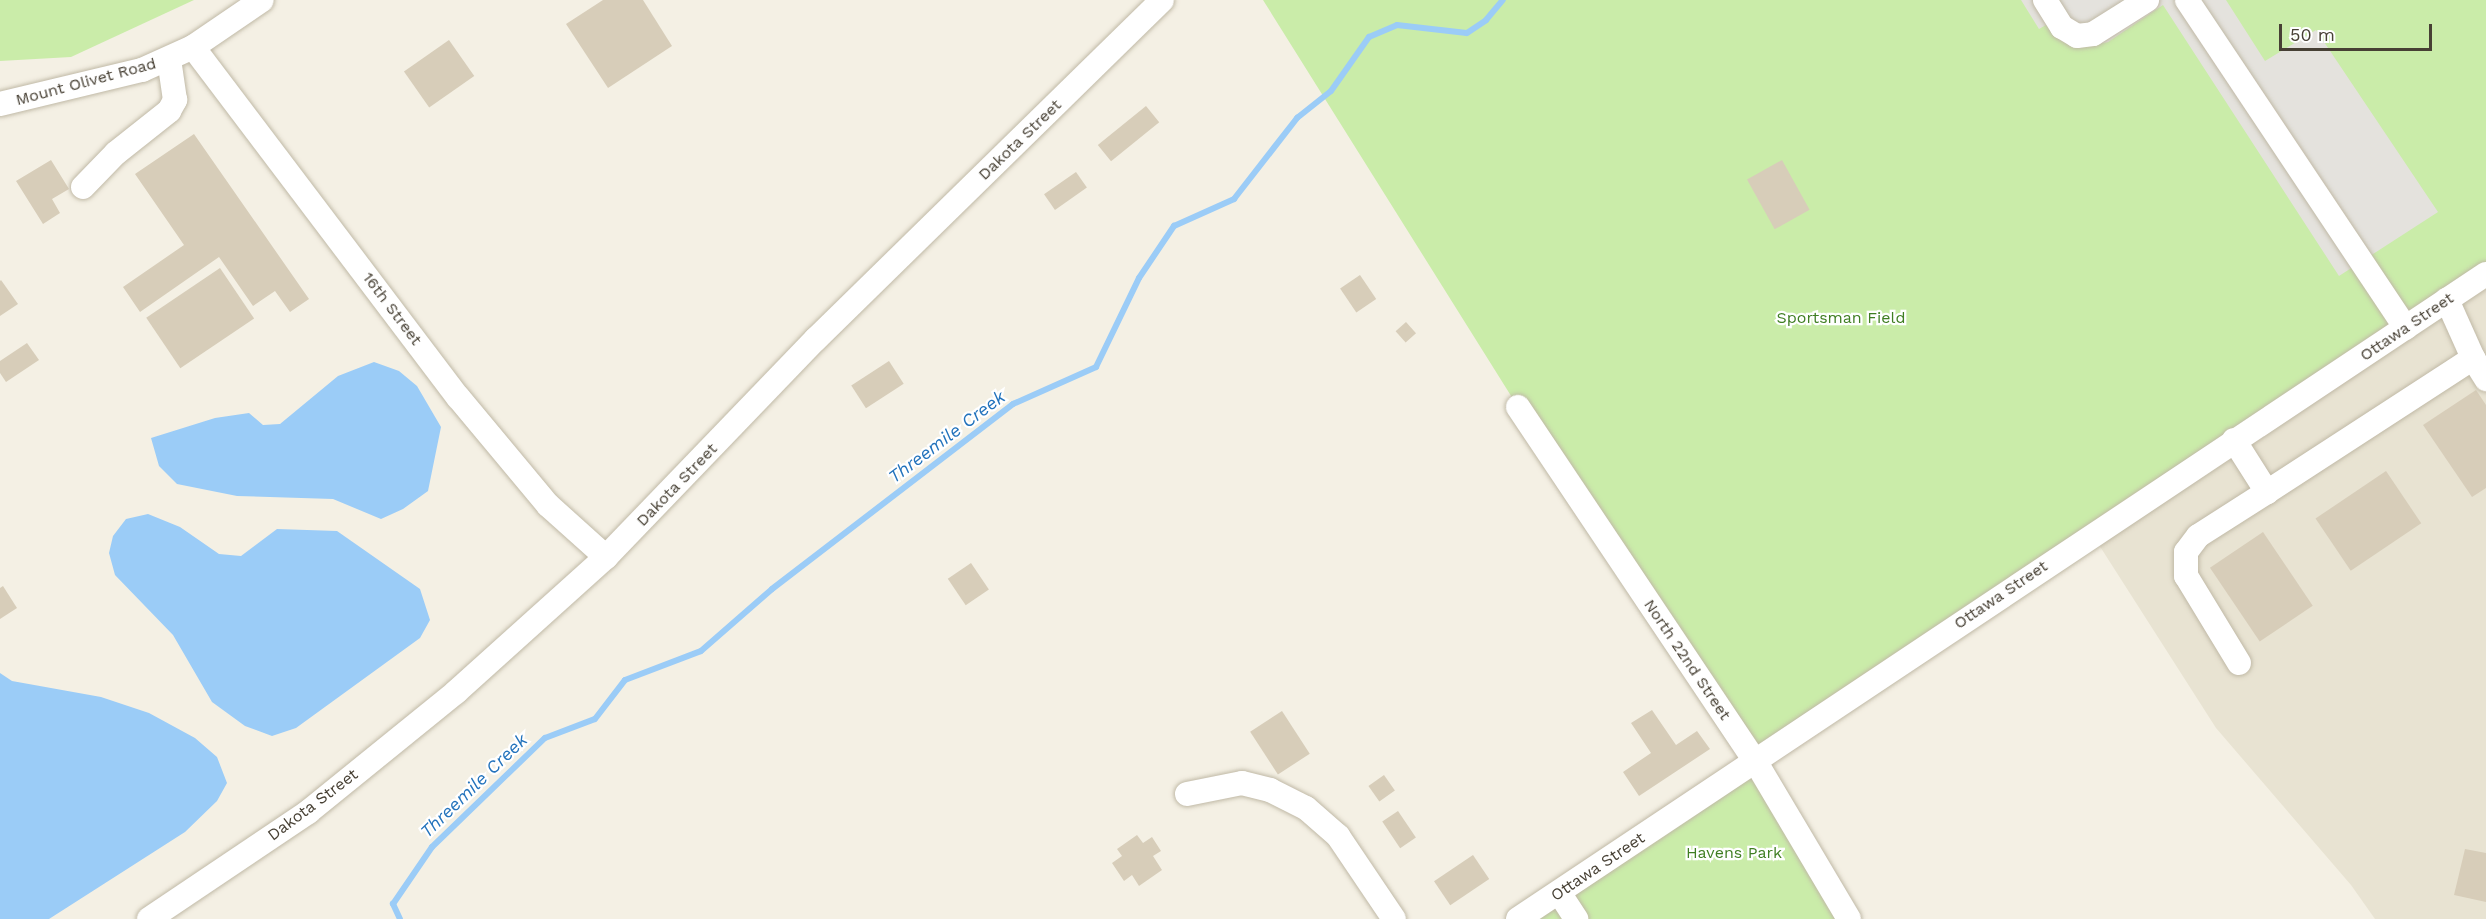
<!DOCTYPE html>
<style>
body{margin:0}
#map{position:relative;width:2486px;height:919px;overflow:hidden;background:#f4f0e4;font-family:"Work Sans",sans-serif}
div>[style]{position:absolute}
.residential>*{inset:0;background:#e8e3d2}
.green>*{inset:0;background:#caeca9}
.parking>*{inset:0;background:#e4e2dd}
.water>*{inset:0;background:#9bccf7}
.stream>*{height:6px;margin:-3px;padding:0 3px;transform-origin:3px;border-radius:3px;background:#9bccf7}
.building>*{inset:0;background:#d7cdb9;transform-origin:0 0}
.roads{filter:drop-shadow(0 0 2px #c0b9a6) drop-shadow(0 0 2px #c0b9a6)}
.minor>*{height:24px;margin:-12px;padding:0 12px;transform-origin:12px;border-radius:12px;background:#fff}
span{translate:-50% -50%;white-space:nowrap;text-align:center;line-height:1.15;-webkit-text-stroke:4.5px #fff;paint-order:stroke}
.street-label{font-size:16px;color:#474034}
.park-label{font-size:16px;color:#3f7e22}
.water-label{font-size:18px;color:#2373bc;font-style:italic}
.scale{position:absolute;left:2279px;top:24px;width:153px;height:27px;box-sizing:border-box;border:3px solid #474034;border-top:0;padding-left:8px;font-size:18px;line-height:21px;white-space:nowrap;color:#474034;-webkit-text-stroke:4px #fff;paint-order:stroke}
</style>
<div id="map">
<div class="residential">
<div style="clip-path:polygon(2486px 274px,2486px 919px,2375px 919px,2351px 885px,2216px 728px,2092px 534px)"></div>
</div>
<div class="green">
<div style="clip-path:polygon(0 0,194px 0,71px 57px,0 61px)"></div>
<div style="clip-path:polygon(1263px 0,2486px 0,2486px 274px,1754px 759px,1849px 919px,1518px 919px,1753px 760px,1518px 407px)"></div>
</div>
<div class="parking">
<div style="clip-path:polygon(2021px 0,2226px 0,2265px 61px,2316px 30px,2438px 212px,2339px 276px,2163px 5px,2108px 42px,2094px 45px,2053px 21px,2039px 29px)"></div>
</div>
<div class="water">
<div style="clip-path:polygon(374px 362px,399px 371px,417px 386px,441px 427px,428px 491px,403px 509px,381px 519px,333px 499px,237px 496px,177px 484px,159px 466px,151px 438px,215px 418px,249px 413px,263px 425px,280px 424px,338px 376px)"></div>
<div style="clip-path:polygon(148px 514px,180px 527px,219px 554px,241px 556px,277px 529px,337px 531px,420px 589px,430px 620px,420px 638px,296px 728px,272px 736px,245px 726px,212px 702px,173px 635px,115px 575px,109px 553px,113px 536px,126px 519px)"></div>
<div style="clip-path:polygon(0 673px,12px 681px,101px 697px,149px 713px,195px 738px,217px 757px,227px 783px,217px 801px,185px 832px,49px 919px,0 919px)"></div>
</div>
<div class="stream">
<div style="left:400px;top:919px;width:17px;rotate:-115deg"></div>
<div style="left:393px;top:904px;width:69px;rotate:-55.6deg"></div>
<div style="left:432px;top:847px;width:157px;rotate:-44deg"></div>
<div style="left:545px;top:738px;width:53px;rotate:-20.8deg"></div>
<div style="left:595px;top:719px;width:49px;rotate:-52.4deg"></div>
<div style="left:625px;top:680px;width:81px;rotate:-20.9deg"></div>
<div style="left:701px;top:651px;width:94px;rotate:-41.1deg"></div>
<div style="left:772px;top:589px;width:304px;rotate:-37.5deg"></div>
<div style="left:1013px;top:404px;width:91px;rotate:-24deg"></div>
<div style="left:1096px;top:367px;width:99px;rotate:-64.2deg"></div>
<div style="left:1139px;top:278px;width:63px;rotate:-56.1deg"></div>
<div style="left:1174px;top:226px;width:66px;rotate:-24.2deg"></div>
<div style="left:1234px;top:199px;width:103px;rotate:-52.1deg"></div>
<div style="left:1297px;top:118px;width:43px;rotate:-38.5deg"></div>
<div style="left:1331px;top:91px;width:66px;rotate:-54.9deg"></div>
<div style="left:1369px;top:37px;width:30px;rotate:-23deg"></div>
<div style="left:1397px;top:25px;width:70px;rotate:6.5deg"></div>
<div style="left:1467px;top:33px;width:23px;rotate:-34deg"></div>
<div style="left:1486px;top:20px;width:26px;rotate:-50deg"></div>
</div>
<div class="building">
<div style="clip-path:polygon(603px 0,643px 0,672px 46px,608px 88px,566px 24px)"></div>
<div style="left:449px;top:40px;width:44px;height:55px;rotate:55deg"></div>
<div style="left:1146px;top:106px;width:21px;height:62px;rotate:51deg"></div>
<div style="clip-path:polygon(194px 134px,309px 299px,290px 312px,275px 291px,253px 306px,219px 257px,140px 312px,123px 287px,184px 245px,135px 174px)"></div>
<div style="clip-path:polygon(51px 160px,69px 189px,52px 199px,60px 213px,43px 224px,16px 181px)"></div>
<div style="left:1782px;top:160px;width:57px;height:40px;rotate:61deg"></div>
<div style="left:1076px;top:172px;width:19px;height:39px;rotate:55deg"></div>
<div style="left:220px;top:268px;width:61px;height:89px;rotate:56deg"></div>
<div style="left:1360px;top:275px;width:29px;height:24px;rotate:56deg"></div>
<div style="clip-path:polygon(1px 280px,18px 304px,0 316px,0 281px)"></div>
<div style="left:1406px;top:322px;width:15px;height:14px;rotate:48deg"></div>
<div style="clip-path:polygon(27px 343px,39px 360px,6px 382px,0 373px,0 361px)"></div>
<div style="left:889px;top:361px;width:27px;height:45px;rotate:57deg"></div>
<div style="clip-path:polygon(2476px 390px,2486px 405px,2486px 488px,2472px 497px,2423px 425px)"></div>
<div style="left:2386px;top:471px;width:63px;height:85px;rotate:56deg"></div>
<div style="left:2263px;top:532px;width:89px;height:64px;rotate:56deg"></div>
<div style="left:971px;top:563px;width:32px;height:28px;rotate:56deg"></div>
<div style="clip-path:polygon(3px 586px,17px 608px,0 619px,0 588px)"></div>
<div style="clip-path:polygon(1652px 710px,1676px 745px,1697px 731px,1710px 749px,1639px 796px,1623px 772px,1651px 753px,1631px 723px)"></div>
<div style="left:1282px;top:711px;width:51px;height:38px;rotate:57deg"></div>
<div style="left:1384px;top:775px;width:19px;height:19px;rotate:55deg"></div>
<div style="left:1398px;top:811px;width:32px;height:19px;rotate:56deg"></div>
<div style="clip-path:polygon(1137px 835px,1143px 843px,1152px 837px,1161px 851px,1153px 856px,1162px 870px,1139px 886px,1132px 875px,1124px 881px,1112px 863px,1122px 856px,1117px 849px)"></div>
<div style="clip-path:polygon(2465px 849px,2486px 853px,2486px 902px,2454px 895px)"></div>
<div style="left:1473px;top:855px;width:29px;height:47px;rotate:56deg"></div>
</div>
<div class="roads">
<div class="minor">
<div style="left:2045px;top:0;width:32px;rotate:58deg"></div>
<div style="left:2062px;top:27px;width:17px;rotate:31deg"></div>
<div style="left:2077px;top:36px;width:16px;rotate:-7deg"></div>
<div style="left:2093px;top:34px;width:64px;rotate:-32.2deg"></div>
<div style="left:2187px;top:0;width:394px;rotate:56.3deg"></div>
<div style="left:193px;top:47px;width:439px;rotate:52.9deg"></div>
<div style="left:458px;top:397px;width:141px;rotate:50.2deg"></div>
<div style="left:548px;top:505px;width:78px;rotate:41.9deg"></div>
<div style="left:0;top:104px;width:146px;rotate:-13.5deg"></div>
<div style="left:142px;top:70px;width:56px;rotate:-24.3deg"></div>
<div style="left:193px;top:47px;width:83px;rotate:-34.3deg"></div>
<div style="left:83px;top:187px;width:47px;rotate:-45.9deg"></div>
<div style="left:116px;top:153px;width:68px;rotate:-38.4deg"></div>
<div style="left:169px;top:111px;width:13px;rotate:-61deg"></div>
<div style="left:175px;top:100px;width:41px;rotate:-98.3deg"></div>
<div style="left:2473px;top:358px;width:25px;rotate:58deg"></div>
<div style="left:1518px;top:407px;width:424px;rotate:56.2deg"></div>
<div style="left:1754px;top:759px;width:186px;rotate:59.3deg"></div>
<div style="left:2234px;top:440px;width:62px;rotate:57.6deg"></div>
<div style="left:2267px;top:492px;width:246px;rotate:-33deg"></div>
<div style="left:2473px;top:358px;width:64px;rotate:-114.1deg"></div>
<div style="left:2239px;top:663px;width:102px;rotate:-121.3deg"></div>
<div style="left:2186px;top:576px;width:24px;rotate:-90deg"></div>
<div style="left:2186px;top:552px;width:20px;rotate:-53deg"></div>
<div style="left:2198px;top:536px;width:82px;rotate:-32.5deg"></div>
<div style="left:1187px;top:794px;width:56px;rotate:-11.3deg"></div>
<div style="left:1242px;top:783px;width:29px;rotate:14deg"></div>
<div style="left:1270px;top:790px;width:40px;rotate:26.6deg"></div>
<div style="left:1306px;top:808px;width:43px;rotate:41.2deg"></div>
<div style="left:1338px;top:836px;width:100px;rotate:56deg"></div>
<div style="left:1560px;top:894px;width:30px;rotate:57deg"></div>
<div style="left:149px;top:919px;width:192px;rotate:-33.9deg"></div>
<div style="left:308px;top:812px;width:191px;rotate:-39deg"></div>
<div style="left:456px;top:692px;width:202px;rotate:-42deg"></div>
<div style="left:606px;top:557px;width:303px;rotate:-46.1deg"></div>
<div style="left:816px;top:339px;width:484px;rotate:-44.4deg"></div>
<div style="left:1518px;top:919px;width:1163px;rotate:-33.68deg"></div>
</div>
</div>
<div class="street-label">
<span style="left:86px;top:82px;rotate:-15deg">Mount Olivet Road</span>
<span style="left:1020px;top:140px;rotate:-44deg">Dakota Street</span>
<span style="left:392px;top:309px;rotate:53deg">16th Street</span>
<span style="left:2407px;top:327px;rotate:-34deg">Ottawa Street</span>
<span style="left:677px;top:485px;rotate:-46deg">Dakota Street</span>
<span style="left:2001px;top:595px;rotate:-34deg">Ottawa Street</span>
<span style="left:1687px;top:660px;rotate:56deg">North 22nd Street</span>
<span style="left:313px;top:805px;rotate:-37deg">Dakota Street</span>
<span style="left:1598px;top:867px;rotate:-34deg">Ottawa Street</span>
</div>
<div class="park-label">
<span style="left:1841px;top:318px">Sportsman Field</span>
<span style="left:1734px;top:853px">Havens Park</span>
</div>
<div class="water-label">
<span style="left:947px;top:437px;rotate:-37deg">Threemile Creek</span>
<span style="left:474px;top:786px;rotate:-44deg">Threemile Creek</span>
</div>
<div class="scale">50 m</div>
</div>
